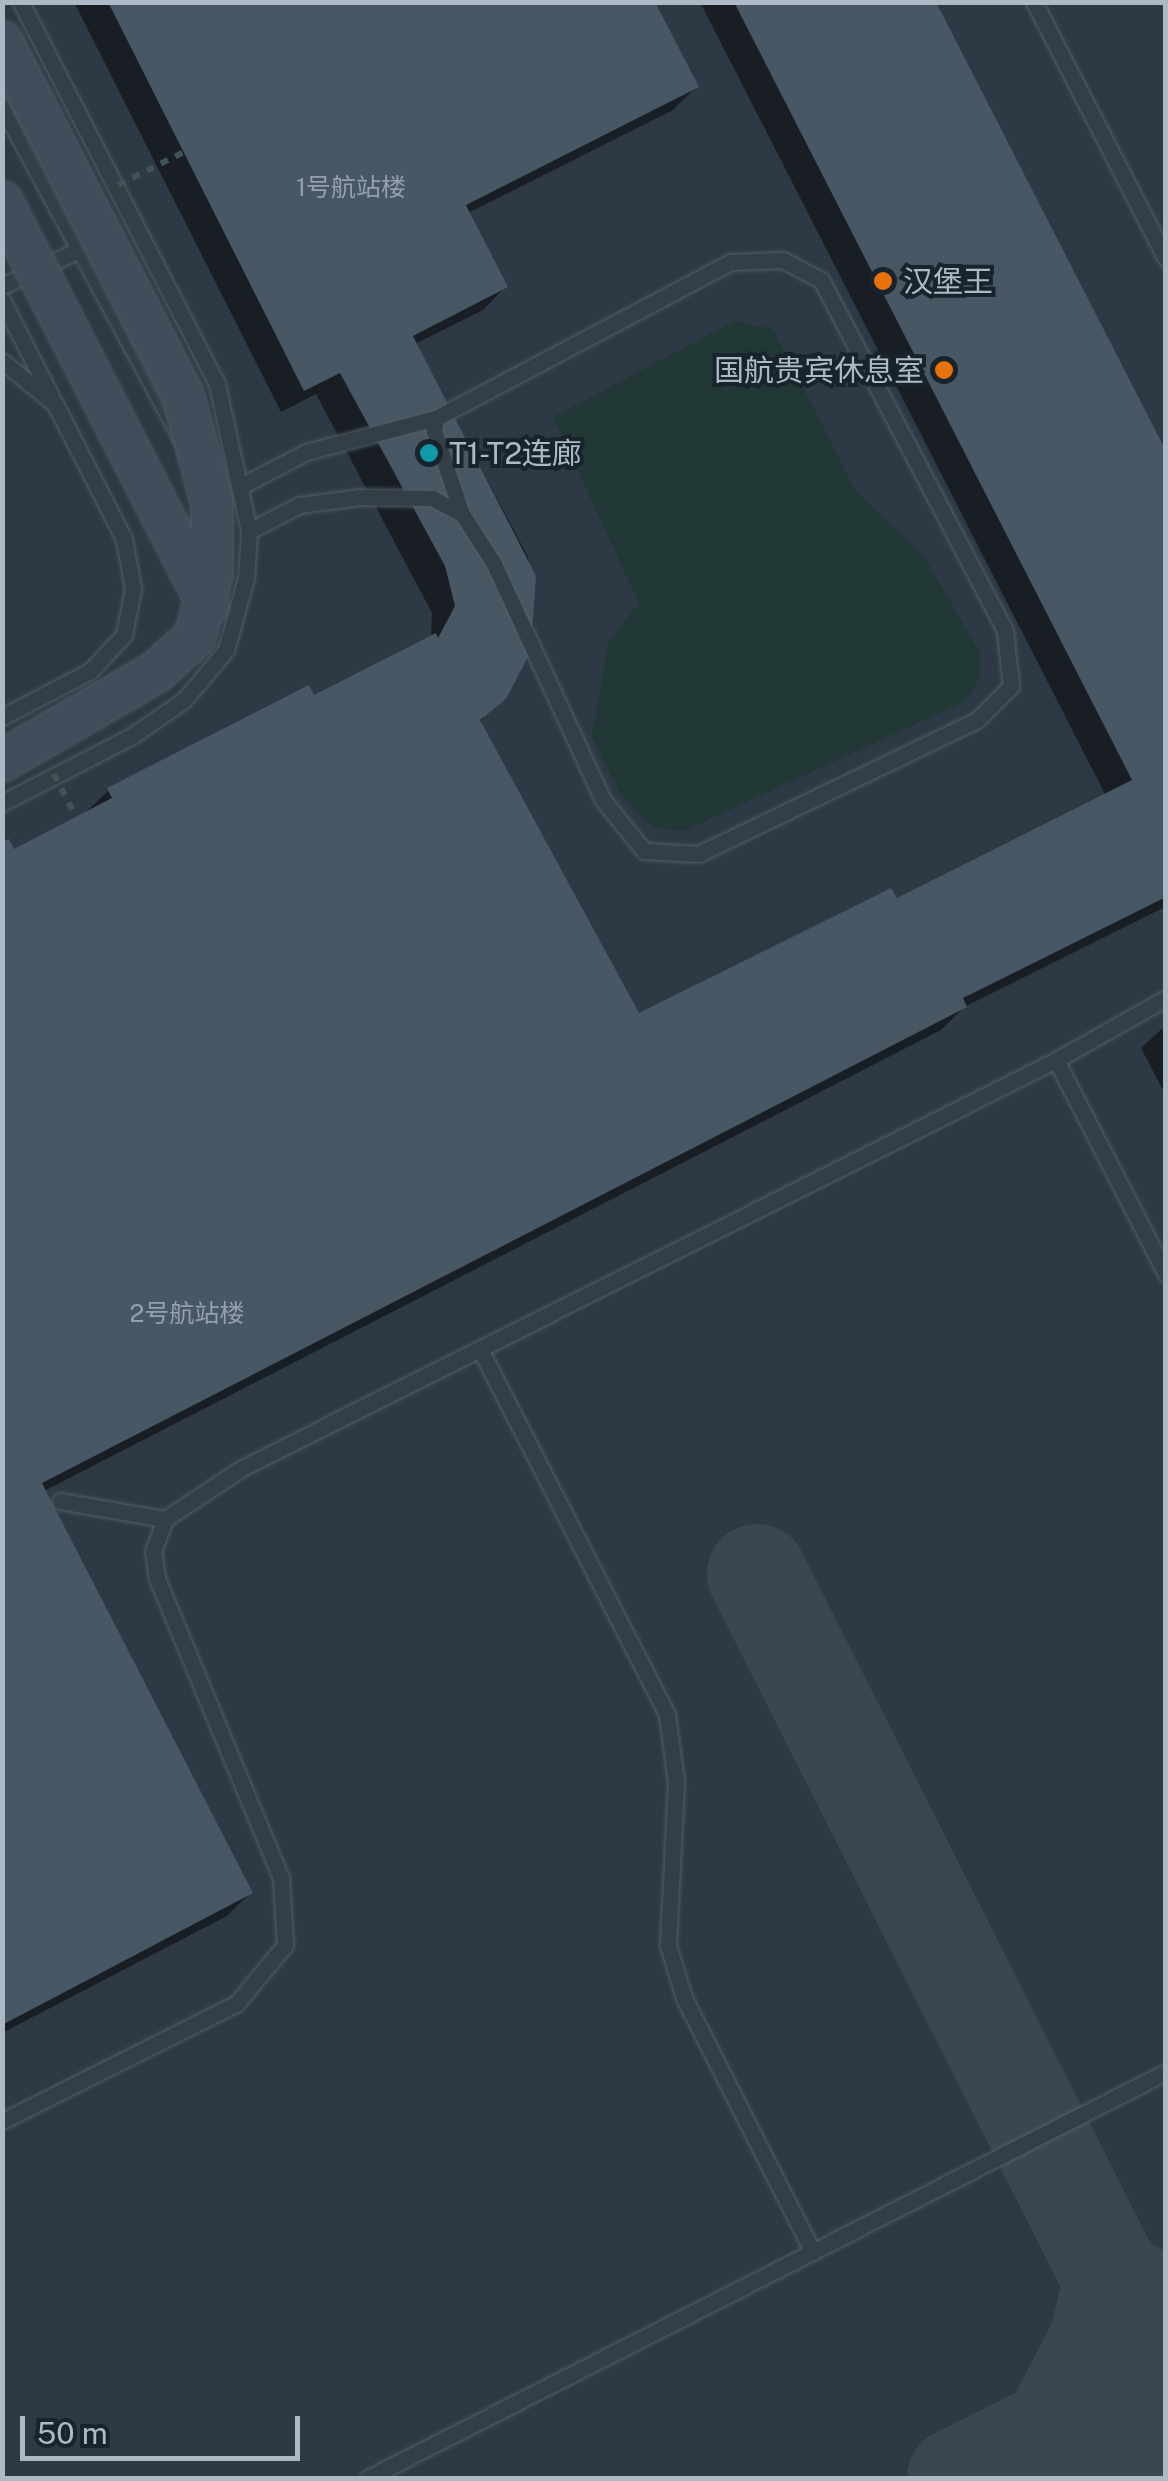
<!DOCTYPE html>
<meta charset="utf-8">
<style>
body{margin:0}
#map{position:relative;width:1168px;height:2481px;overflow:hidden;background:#1f2c36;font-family:"Public Sans","Noto Sans SC",sans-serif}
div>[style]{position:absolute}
.airport>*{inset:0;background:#2d3944;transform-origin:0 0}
.green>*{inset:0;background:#213837}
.shadow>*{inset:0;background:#0007}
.taxiway>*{height:100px;margin:-50px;padding:0 50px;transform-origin:50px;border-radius:50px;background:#3a4752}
.building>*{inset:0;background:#475763}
.roads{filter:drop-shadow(0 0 2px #505c65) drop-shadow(0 0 2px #505c65)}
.service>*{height:15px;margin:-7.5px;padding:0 7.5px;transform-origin:7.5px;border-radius:7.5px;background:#333e47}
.path-bridge>*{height:6px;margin-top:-3px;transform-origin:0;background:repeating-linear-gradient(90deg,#3f5454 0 8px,transparent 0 16px)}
.bridges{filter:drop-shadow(0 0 2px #505c65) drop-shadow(0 0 2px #505c65)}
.secondary-bridge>*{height:40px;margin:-20px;padding:0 20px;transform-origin:20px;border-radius:20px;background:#414d5a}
.dots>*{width:28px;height:28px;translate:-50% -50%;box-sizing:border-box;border:5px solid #18232b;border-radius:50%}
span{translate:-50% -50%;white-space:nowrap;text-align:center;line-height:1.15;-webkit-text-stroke:8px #18232b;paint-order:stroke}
.number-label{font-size:25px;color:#94a0ac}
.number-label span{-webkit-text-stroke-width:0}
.poi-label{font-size:30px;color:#adb9c4}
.left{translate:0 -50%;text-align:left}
.right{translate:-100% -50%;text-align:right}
.frame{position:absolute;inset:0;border:5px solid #adb9c4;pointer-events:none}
.scale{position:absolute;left:20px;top:2416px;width:280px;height:45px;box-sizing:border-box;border:5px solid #adb9c4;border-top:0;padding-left:12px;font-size:30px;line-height:35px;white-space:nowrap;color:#adb9c4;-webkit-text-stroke:8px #18232b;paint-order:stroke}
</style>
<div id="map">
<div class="airport">
<div style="left:3px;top:3px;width:1162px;height:2475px"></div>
</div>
<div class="green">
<div style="clip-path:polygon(735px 321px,773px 329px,854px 488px,925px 558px,980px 653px,980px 677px,966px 701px,684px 831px,652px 827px,621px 795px,592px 736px,608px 643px,639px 603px,553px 417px)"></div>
</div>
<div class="shadow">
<div style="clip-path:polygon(74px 2px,652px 2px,696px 87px,673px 110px,468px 213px,505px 287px,483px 310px,415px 344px,528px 557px,534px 627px,520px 673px,479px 723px,638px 1016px,896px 902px,1106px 796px,700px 2px,933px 2px,1166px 456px,1166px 913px,1163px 908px,964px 1007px,941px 1030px,44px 1491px,250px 1893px,227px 1916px,2px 2033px,2px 845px,13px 852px,85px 813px,108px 791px,308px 689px,313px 699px,431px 638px,432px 613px,316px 394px,281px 412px)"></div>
<div style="clip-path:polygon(1166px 1025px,1166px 1096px,1141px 1048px)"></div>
</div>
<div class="taxiway">
<div style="left:757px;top:1574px;width:908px;rotate:63.24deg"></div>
<div style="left:1143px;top:2296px;width:34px;rotate:-150deg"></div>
<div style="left:1114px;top:2279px;width:66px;rotate:104deg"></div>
<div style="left:1098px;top:2343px;width:97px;rotate:117.6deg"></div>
<div style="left:1053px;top:2429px;width:111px;rotate:26.1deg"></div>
<div style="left:957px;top:2478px;width:174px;rotate:-26.6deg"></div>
</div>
<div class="building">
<div style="clip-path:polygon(108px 2px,655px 2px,699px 87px,466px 205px,508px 287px,413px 336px,536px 576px,531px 651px,506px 699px,480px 720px,639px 1013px,891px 888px,897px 898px,1132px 780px,734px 2px,936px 2px,1166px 451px,1166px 897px,963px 998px,967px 1007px,42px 1483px,253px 1893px,2px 2025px,2px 842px,9px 839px,14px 849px,112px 798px,107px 788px,309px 685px,314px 695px,436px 633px,438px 638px,455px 606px,445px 566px,340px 373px,304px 391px)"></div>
</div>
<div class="roads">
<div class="service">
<div style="left:1034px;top:2px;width:289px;rotate:62.8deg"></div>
<div style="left:2px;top:106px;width:386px;rotate:61.7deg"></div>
<div style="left:2px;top:286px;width:92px;rotate:-25.2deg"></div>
<div style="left:2px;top:300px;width:108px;rotate:63deg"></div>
<div style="left:2px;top:361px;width:68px;rotate:39.1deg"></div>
<div style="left:55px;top:404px;width:152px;rotate:62.9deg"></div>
<div style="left:124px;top:539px;width:51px;rotate:79.8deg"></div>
<div style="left:133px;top:589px;width:47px;rotate:101.1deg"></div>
<div style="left:124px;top:635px;width:50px;rotate:133.4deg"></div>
<div style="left:90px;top:671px;width:99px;rotate:152.4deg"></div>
<div style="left:436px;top:418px;width:13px;rotate:99deg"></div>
<div style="left:434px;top:431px;width:88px;rotate:71.4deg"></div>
<div style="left:239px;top:487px;width:76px;rotate:-27.6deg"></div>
<div style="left:306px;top:452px;width:134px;rotate:-14.7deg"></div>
<div style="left:436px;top:418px;width:334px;rotate:-27.9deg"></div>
<div style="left:731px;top:262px;width:52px;rotate:-2.2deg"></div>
<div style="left:783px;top:260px;width:43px;rotate:27.8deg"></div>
<div style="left:821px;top:280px;width:396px;rotate:62.3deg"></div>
<div style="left:1005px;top:631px;width:55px;rotate:83.8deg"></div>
<div style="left:1011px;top:686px;width:48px;rotate:135deg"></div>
<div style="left:977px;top:720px;width:309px;rotate:154.3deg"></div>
<div style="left:699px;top:854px;width:55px;rotate:-176.9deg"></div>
<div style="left:644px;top:851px;width:65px;rotate:-128.8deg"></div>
<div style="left:603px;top:800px;width:262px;rotate:-114.8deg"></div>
<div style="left:493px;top:562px;width:57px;rotate:-122.9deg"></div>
<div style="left:462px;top:514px;width:34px;rotate:-152deg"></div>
<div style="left:432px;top:498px;width:72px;rotate:-179.2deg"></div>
<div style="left:360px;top:497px;width:62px;rotate:172.5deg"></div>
<div style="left:299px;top:505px;width:56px;rotate:152.5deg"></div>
<div style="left:2px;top:803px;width:146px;rotate:-27.3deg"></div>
<div style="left:132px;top:736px;width:63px;rotate:-34.7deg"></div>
<div style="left:184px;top:700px;width:65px;rotate:-50deg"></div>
<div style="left:226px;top:650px;width:75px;rotate:-74.5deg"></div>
<div style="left:246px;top:578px;width:47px;rotate:-86.3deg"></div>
<div style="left:249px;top:531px;width:150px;rotate:-102.3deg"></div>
<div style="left:217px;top:384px;width:429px;rotate:-117.2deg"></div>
<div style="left:1056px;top:1060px;width:241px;rotate:62.8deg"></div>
<div style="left:480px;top:1349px;width:410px;rotate:62.9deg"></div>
<div style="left:667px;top:1714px;width:69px;rotate:82.5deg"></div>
<div style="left:676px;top:1782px;width:163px;rotate:92.8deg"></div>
<div style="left:668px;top:1945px;width:55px;rotate:73.2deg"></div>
<div style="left:684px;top:1998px;width:285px;rotate:63.1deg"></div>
<div style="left:60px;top:1501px;width:107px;rotate:9.7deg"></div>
<div style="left:2px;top:2121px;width:262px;rotate:-26.6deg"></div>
<div style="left:236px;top:2004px;width:77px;rotate:-50.3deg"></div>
<div style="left:285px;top:1945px;width:67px;rotate:-93.4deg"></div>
<div style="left:281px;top:1878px;width:324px;rotate:-112.5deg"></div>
<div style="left:157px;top:1579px;width:28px;rotate:-98deg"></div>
<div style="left:153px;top:1551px;width:34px;rotate:-69deg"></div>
<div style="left:165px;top:1519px;width:92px;rotate:-33.5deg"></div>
<div style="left:242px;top:1468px;width:911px;rotate:-26.62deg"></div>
<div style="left:1056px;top:1060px;width:126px;rotate:-29.4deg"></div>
<div style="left:368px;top:2478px;width:895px;rotate:-26.97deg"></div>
</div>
</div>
<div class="path-bridge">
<div style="left:118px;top:185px;width:74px;rotate:-26.6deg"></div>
<div style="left:54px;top:774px;width:48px;rotate:62.9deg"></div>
</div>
<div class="bridges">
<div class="secondary-bridge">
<div style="left:2px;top:42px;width:397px;rotate:62.9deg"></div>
<div style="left:183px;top:395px;width:112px;rotate:75deg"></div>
<div style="left:212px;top:503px;width:71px;rotate:90deg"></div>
<div style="left:212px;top:574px;width:65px;rotate:105.1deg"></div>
<div style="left:195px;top:637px;width:52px;rotate:138.1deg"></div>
<div style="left:156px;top:672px;width:178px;rotate:150deg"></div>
<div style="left:2px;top:202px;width:452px;rotate:62.9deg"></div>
</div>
</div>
<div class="dots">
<div style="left:883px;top:281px;background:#e8710a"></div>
<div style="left:944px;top:370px;background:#e8710a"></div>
<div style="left:429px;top:453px;background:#0f9aa8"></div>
</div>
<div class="number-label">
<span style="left:351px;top:187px">1号航站楼</span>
<span style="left:187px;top:1313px">2号航站楼</span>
</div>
<div class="poi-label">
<span class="left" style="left:903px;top:281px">汉堡王</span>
<span class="right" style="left:924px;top:370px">国航贵宾休息室</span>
<span class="left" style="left:449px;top:453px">T1-T2连廊</span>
</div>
<div class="frame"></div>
<div class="scale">50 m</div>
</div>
